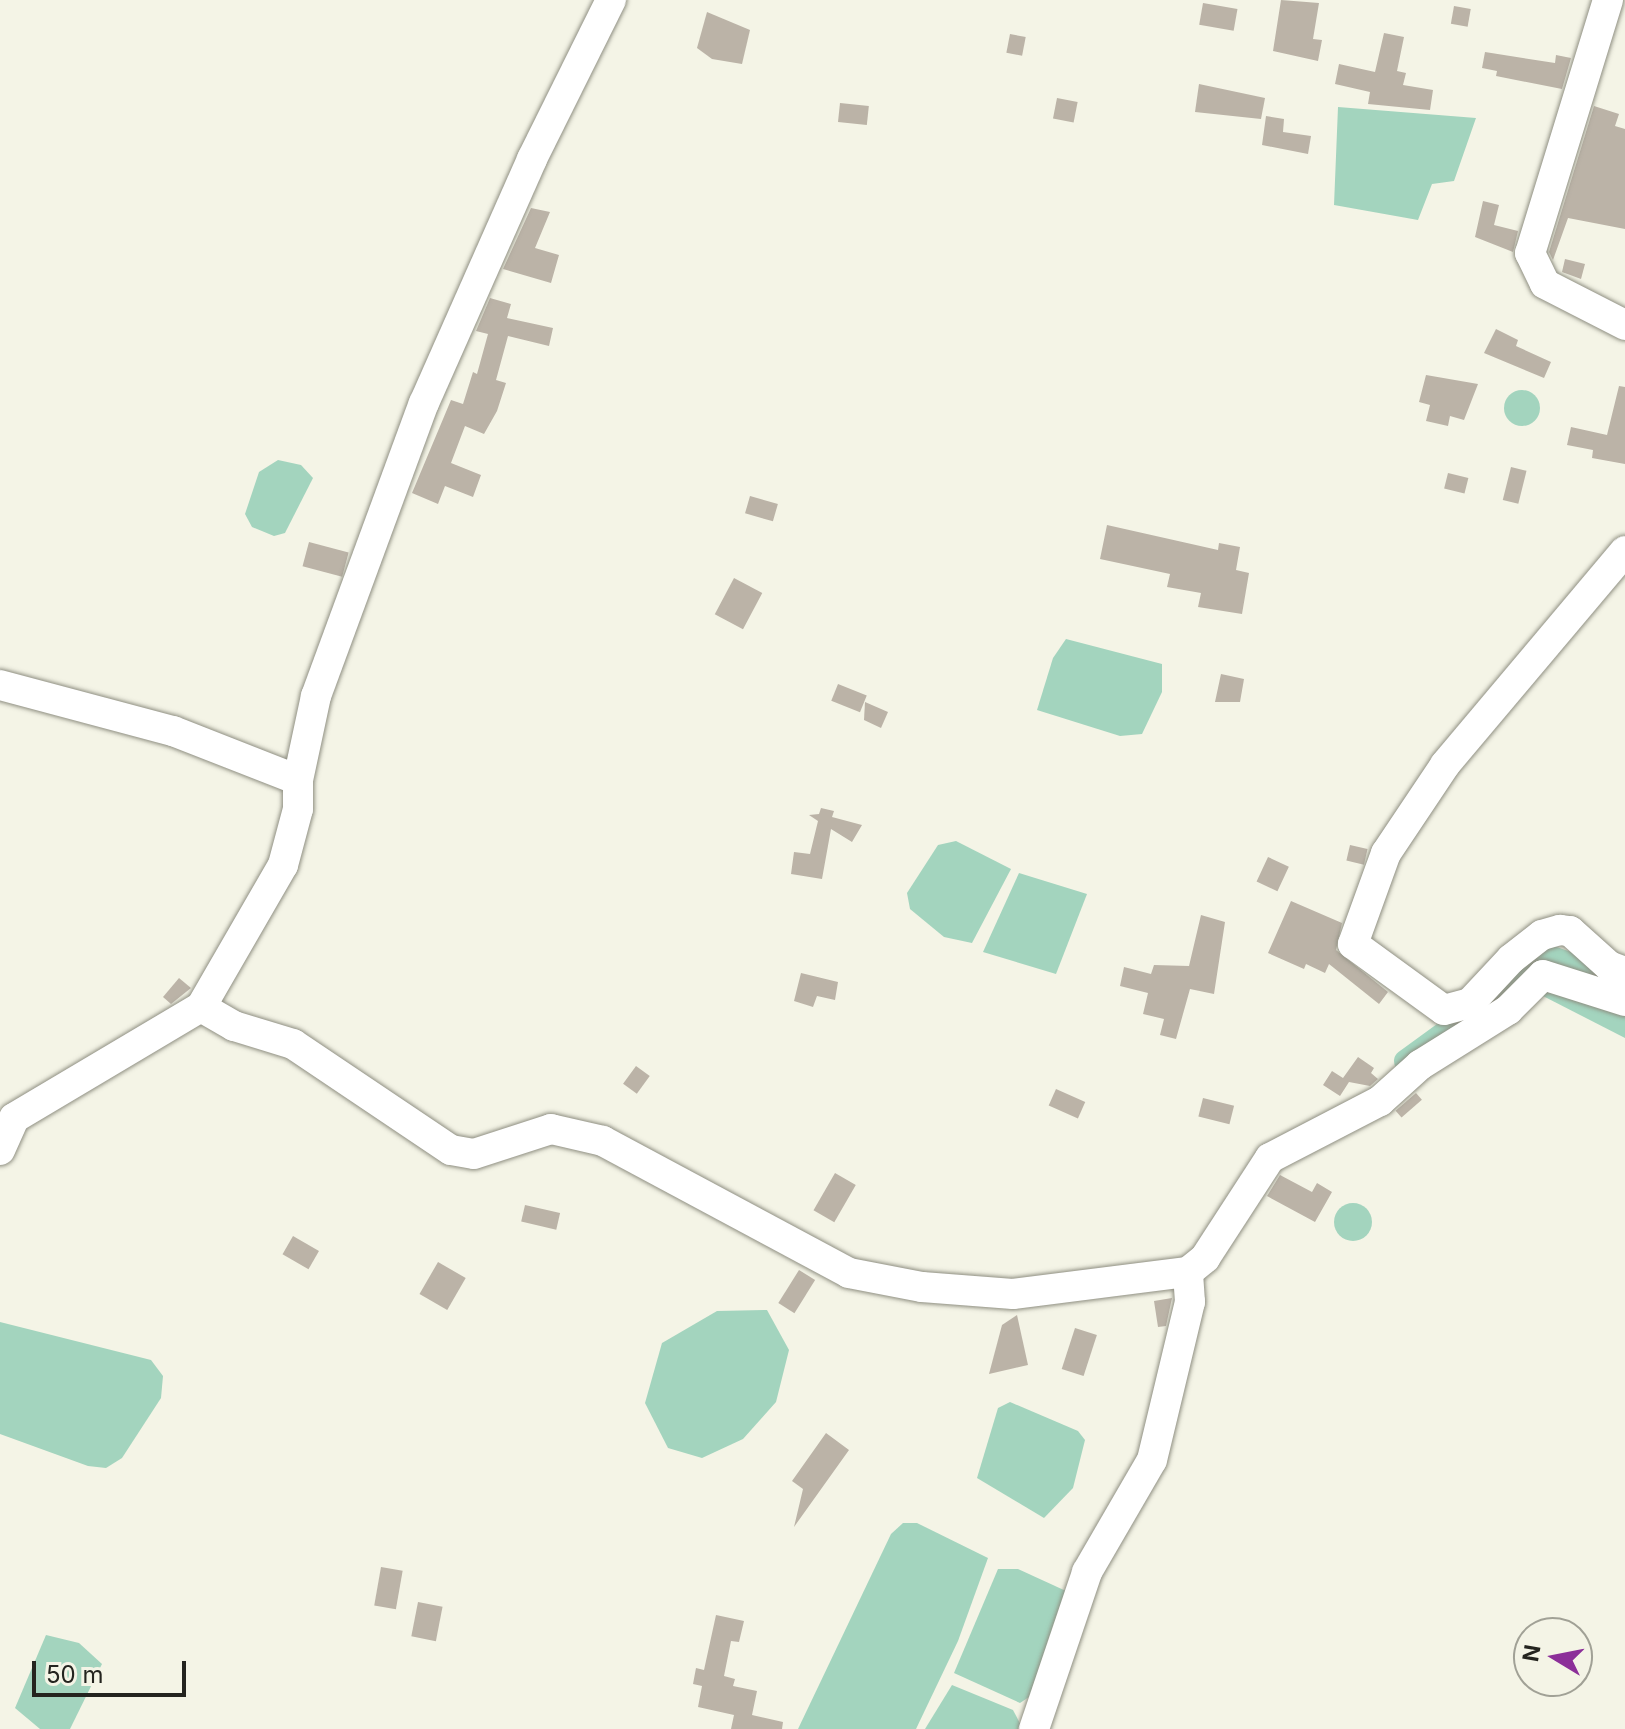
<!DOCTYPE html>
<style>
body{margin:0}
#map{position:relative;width:1625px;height:1729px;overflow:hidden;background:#f4f4e6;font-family:Inter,sans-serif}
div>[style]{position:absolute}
.water>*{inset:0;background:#a3d4be}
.round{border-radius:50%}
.canal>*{height:22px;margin:-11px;padding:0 11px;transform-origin:11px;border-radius:11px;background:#a3d4be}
.building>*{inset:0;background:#bbb3a7;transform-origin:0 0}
.roads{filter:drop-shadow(0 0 2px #8f8f82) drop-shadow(0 0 2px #8f8f82)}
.minor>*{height:30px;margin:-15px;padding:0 15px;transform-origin:15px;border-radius:15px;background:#fff}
span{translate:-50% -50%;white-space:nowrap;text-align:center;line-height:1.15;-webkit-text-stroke:6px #f4f4e6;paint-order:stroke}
.north{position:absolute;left:1513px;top:1617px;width:80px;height:80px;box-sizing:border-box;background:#f4f4e6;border:2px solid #a1a196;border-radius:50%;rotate:280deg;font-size:22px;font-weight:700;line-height:32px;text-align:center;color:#24241f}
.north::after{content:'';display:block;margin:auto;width:28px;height:36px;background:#8c2f99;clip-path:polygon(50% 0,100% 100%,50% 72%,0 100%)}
.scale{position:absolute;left:32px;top:1661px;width:154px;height:36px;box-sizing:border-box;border:4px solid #24241f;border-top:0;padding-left:10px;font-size:24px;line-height:28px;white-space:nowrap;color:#24241f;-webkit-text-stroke:6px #f4f4e6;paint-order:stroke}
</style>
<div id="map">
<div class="water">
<div style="clip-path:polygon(1338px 107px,1476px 118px,1454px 181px,1432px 184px,1418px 220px,1334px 205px)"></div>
<div class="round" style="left:1504px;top:390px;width:36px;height:36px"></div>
<div style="clip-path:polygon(278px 460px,301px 465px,313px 478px,285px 533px,274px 536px,252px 527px,245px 514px,259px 472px)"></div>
<div style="clip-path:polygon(1066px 639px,1162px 664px,1162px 692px,1142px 734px,1120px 736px,1037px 710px,1053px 658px)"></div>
<div style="clip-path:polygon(956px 841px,1011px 869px,972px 943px,944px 937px,910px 909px,907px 893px,938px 845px)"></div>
<div style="clip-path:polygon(1019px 873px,1087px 894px,1056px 974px,983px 952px)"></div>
<div style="clip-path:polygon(1541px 987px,1625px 1008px,1625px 1038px,1543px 996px)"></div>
<div class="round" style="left:1334px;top:1203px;width:38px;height:38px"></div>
<div style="clip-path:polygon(767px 1310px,789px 1350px,776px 1402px,743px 1439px,702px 1458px,668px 1448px,645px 1403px,662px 1343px,717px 1311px)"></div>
<div style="clip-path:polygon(0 1322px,151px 1360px,163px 1376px,161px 1398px,122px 1458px,106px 1468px,88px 1466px,0 1434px)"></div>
<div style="clip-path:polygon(1010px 1402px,1078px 1431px,1085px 1440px,1073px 1488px,1044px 1518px,977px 1478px,998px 1408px)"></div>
<div style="clip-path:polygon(903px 1523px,917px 1523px,988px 1558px,958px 1641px,916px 1729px,798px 1729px,891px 1534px)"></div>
<div style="clip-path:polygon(998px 1569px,1018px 1569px,1066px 1591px,1035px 1693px,1020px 1703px,954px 1673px)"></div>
<div style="clip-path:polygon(46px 1635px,79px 1643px,102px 1664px,70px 1729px,40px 1729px,15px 1708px)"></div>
<div style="clip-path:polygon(952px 1685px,1013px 1710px,1023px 1729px,925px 1729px)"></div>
</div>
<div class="canal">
<div style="left:1405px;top:1061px;width:178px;rotate:-36.1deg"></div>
<div style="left:1549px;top:956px;width:70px;rotate:19.2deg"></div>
</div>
<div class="building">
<div style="clip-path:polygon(1281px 0,1319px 3px,1313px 39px,1322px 40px,1318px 61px,1273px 51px)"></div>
<div style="left:1203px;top:3px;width:35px;height:22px;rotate:10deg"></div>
<div style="left:1454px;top:6px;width:17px;height:18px;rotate:10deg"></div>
<div style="clip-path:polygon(707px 12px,750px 30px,742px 64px,712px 59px,697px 48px)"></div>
<div style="clip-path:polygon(1384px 33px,1404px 37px,1397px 71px,1406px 73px,1403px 85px,1433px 90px,1430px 110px,1368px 104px,1370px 92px,1335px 84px,1339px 64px,1375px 72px)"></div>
<div style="left:1010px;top:34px;width:16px;height:19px;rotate:11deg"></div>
<div style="clip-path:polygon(1485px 52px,1555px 63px,1556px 55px,1571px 58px,1562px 89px,1496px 76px,1497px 71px,1482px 68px)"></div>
<div style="clip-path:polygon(1199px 84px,1265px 98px,1261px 119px,1195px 112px)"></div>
<div style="left:1057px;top:98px;width:21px;height:21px;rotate:11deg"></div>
<div style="left:840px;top:103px;width:29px;height:19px;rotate:6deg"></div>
<div style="clip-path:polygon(1594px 106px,1619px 114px,1615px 126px,1625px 129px,1625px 229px,1568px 218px,1553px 260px,1549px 252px)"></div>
<div style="clip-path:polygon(1266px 116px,1284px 119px,1283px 132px,1311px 136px,1308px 154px,1262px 145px)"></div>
<div style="clip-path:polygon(1483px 201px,1499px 205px,1494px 225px,1518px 231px,1513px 252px,1475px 237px)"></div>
<div style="clip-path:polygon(531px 208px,550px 212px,535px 248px,559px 255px,551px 283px,503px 269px)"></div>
<div style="clip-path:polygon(1565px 259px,1585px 264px,1581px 279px,1562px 272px)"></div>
<div style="clip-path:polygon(490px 298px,511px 304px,507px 318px,553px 328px,549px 346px,508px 336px,496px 380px,506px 383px,497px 411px,484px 434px,465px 426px,451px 463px,481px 475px,473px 497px,445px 486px,438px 504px,412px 493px,451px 400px,463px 404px,473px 372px,477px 374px,488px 334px,476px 331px)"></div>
<div style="clip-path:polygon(1496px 329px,1518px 340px,1516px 346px,1551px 362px,1544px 378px,1484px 353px)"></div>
<div style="clip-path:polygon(1426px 375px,1478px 384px,1464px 420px,1450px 416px,1448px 426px,1426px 421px,1430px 405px,1419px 402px)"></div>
<div style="clip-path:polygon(1619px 386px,1625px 387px,1625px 464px,1592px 458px,1593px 450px,1567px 445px,1571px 427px,1607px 435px)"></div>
<div style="left:1511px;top:467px;width:16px;height:34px;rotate:14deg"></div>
<div style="left:1448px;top:473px;width:21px;height:16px;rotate:14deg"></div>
<div style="left:750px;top:496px;width:29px;height:18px;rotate:16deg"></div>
<div style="clip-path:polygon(1107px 525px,1218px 550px,1219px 543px,1240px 547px,1236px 570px,1249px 573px,1242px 614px,1198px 607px,1201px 593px,1167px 587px,1170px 574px,1100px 559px)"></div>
<div style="left:309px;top:542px;width:41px;height:25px;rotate:15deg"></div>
<div style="left:734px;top:578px;width:32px;height:41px;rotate:28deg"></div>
<div style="clip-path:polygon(1221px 674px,1244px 679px,1240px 702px,1215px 702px)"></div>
<div style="left:838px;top:684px;width:31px;height:18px;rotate:22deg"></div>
<div style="clip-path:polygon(865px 702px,888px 712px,881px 728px,864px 720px)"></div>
<div style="clip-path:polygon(821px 808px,834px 811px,832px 817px,862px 825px,852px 842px,831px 829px,822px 879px,791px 874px,794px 852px,810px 854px,818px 821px,809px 815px,819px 814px)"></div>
<div style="left:1350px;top:845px;width:18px;height:16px;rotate:13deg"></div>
<div style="left:1268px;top:857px;width:23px;height:27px;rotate:25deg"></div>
<div style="clip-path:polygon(1291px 901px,1342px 923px,1336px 950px,1388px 992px,1379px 1004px,1329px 964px,1325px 973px,1306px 964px,1304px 969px,1268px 953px)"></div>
<div style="clip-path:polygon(1201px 915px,1225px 922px,1214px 994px,1190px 989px,1176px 1039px,1160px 1035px,1164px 1019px,1143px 1014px,1148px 993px,1120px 986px,1124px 967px,1151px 974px,1154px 965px,1189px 966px)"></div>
<div style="clip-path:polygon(801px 973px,838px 982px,835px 1000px,817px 996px,813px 1007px,794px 1001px)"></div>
<div style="clip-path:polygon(179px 978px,191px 988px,171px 1004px,163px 997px)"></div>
<div style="clip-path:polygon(1358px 1057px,1374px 1068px,1371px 1073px,1378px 1079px,1370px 1086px,1349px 1082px,1340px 1096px,1323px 1085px,1332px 1071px,1343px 1078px)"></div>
<div style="left:636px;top:1066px;width:17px;height:22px;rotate:36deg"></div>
<div style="left:1056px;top:1089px;width:32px;height:18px;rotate:24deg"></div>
<div style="left:1416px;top:1093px;width:9px;height:27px;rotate:49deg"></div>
<div style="left:1203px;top:1098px;width:32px;height:19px;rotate:14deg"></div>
<div style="left:835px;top:1173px;width:24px;height:43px;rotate:30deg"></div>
<div style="clip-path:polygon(1280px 1175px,1312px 1192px,1317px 1183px,1332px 1192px,1315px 1222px,1267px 1196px)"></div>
<div style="left:525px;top:1205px;width:36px;height:17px;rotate:13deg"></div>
<div style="left:293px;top:1236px;width:30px;height:21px;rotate:30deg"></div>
<div style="left:438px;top:1262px;width:32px;height:37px;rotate:30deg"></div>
<div style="left:799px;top:1270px;width:19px;height:39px;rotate:32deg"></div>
<div style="clip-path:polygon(1172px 1298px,1166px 1326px,1158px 1327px,1154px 1301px)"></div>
<div style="clip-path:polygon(1017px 1315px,1028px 1365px,989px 1374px,1002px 1325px)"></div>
<div style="left:1075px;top:1328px;width:23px;height:43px;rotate:18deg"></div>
<div style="clip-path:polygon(826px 1433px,849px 1450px,794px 1527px,803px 1489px,792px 1481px)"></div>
<div style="left:381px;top:1567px;width:22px;height:39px;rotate:10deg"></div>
<div style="left:418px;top:1602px;width:25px;height:35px;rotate:11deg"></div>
<div style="clip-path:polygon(716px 1615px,744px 1621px,739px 1642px,731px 1641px,724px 1676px,735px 1679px,733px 1686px,757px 1691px,752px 1715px,783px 1722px,782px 1729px,731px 1729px,734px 1715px,698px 1707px,702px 1686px,693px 1684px,696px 1668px,704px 1670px)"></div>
</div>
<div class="roads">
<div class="minor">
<div style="left:1608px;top:0;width:265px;rotate:107.1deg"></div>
<div style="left:1530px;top:253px;width:34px;rotate:64deg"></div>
<div style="left:1545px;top:284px;width:90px;rotate:27.1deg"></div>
<div style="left:1625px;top:551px;width:280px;rotate:130.1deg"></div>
<div style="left:1445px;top:765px;width:106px;rotate:123.8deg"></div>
<div style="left:1386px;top:853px;width:97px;rotate:109.9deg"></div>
<div style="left:1353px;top:944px;width:112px;rotate:36deg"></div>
<div style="left:1444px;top:1010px;width:27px;rotate:-15deg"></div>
<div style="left:1470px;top:1003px;width:60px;rotate:-47deg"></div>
<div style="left:1511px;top:959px;width:39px;rotate:-38deg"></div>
<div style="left:1542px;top:935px;width:19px;rotate:-16deg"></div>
<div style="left:1560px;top:930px;width:10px;rotate:6deg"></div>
<div style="left:1570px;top:931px;width:52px;rotate:41.9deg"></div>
<div style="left:1609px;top:966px;width:17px;rotate:21deg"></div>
<div style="left:0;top:685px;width:179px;rotate:14.9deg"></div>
<div style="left:173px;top:731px;width:134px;rotate:21.4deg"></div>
<div style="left:298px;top:780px;width:86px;rotate:-77.9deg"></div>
<div style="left:316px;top:696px;width:312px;rotate:-69.8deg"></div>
<div style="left:424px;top:403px;width:267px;rotate:-66.1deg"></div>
<div style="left:532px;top:159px;width:178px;rotate:-63.6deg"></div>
<div style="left:201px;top:1007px;width:38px;rotate:30deg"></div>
<div style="left:234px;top:1026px;width:62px;rotate:17deg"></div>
<div style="left:293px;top:1044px;width:190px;rotate:33.9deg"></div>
<div style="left:451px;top:1150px;width:23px;rotate:10deg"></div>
<div style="left:474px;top:1154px;width:81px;rotate:-18deg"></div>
<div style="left:551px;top:1129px;width:53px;rotate:13deg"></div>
<div style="left:603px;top:1141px;width:279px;rotate:28.2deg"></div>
<div style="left:849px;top:1273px;width:74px;rotate:10.9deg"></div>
<div style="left:922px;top:1287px;width:91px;rotate:4.4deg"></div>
<div style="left:1013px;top:1294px;width:176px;rotate:-7.2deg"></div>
<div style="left:1188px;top:1272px;width:22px;rotate:-39deg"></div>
<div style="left:1205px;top:1258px;width:119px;rotate:-57deg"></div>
<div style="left:1270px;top:1158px;width:124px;rotate:-27.4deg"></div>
<div style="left:1380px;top:1101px;width:54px;rotate:-42deg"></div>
<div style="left:1420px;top:1065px;width:104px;rotate:-32deg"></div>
<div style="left:1508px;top:1010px;width:49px;rotate:-45deg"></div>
<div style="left:1543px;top:975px;width:86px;rotate:17.6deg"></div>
<div style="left:0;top:1150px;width:35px;rotate:-66deg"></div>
<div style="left:14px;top:1118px;width:217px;rotate:-30.7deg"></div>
<div style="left:201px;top:1007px;width:164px;rotate:-60deg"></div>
<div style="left:283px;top:865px;width:58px;rotate:-75deg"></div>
<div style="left:298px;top:809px;width:29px;rotate:-90deg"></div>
<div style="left:1034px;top:1729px;width:166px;rotate:-71.3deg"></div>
<div style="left:1087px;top:1572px;width:129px;rotate:-59.9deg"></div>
<div style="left:1152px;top:1460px;width:163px;rotate:-76.5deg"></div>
<div style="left:1190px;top:1302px;width:30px;rotate:-94deg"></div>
</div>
</div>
<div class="north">N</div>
<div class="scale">50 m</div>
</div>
